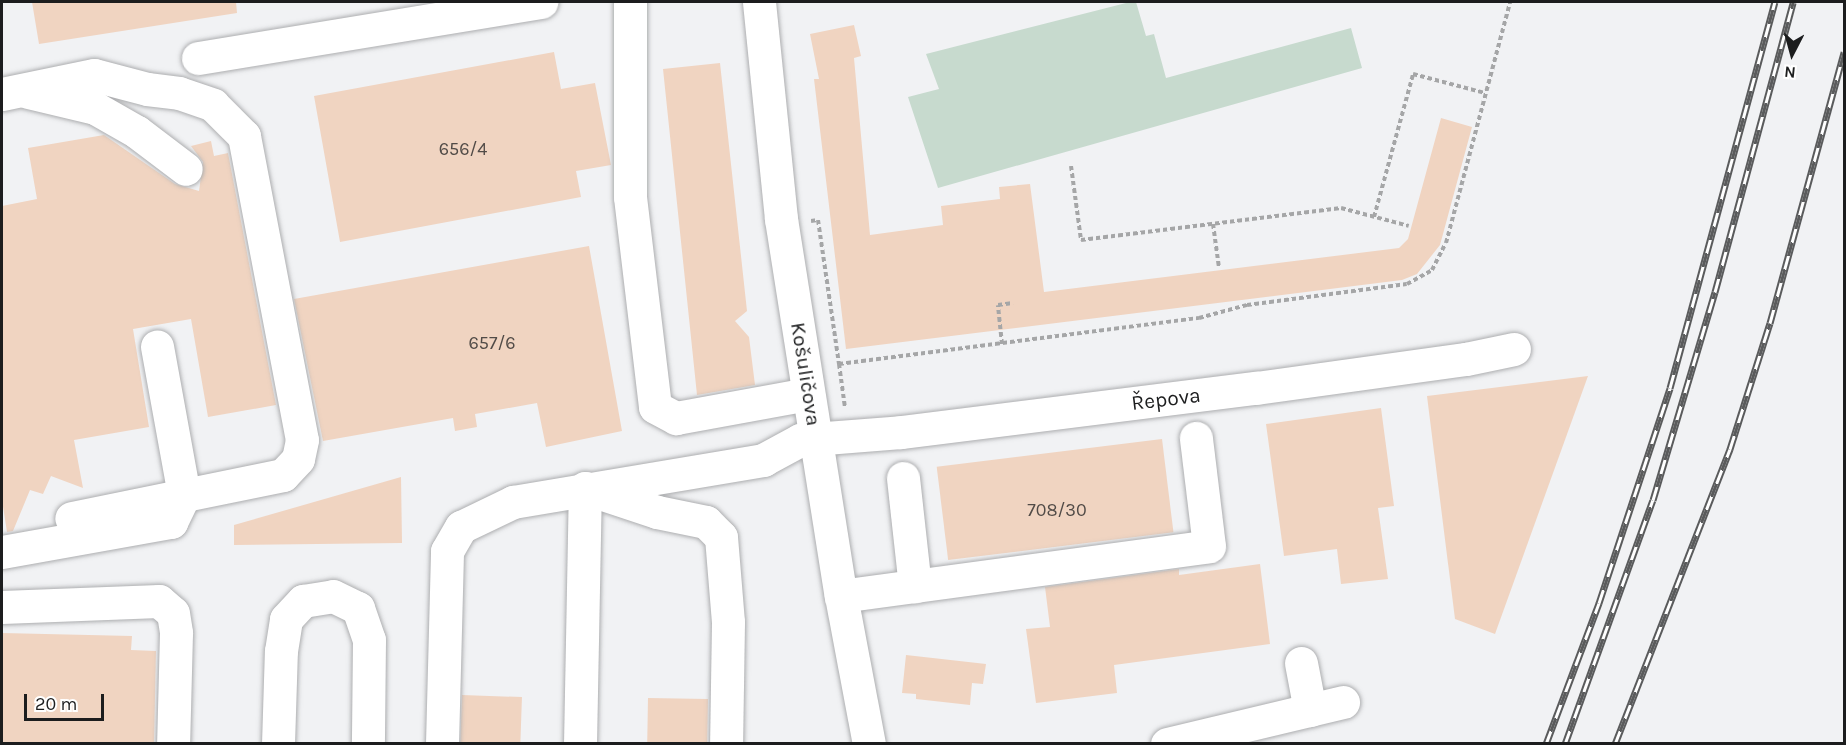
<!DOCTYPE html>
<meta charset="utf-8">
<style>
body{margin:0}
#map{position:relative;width:1846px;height:745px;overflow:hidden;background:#f1f2f4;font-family:Karla,sans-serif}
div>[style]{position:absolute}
.green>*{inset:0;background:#c7dace}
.building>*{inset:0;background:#f0d4c1;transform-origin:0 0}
.path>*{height:4px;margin-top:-2px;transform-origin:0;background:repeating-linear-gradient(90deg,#a5a6a7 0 4.5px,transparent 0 7.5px)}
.roads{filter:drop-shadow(0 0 2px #adaeb0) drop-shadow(0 0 2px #adaeb0)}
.minor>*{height:33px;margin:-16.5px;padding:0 16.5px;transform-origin:16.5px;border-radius:16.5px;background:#fff}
.rail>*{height:7px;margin-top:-3.5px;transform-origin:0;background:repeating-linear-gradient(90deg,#fff 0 14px,#5a5b5c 0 28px);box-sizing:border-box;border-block:2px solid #5a5b5c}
span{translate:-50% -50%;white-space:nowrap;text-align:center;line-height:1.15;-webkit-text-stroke:4.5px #fff;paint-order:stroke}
.number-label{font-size:18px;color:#514b47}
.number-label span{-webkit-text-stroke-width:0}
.street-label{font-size:21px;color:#1c1d1e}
.frame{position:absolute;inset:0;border:3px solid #1c1d1e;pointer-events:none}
.north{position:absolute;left:1762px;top:24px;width:60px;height:60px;-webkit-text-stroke:4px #fff;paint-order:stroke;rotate:186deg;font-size:16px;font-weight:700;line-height:24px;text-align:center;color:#1c1d1e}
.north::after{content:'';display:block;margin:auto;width:21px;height:27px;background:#1c1d1e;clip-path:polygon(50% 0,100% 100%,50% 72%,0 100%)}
.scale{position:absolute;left:24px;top:694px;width:80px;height:27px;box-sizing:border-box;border:3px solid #1c1d1e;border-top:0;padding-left:8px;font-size:18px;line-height:21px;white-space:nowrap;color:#1c1d1e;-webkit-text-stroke:4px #fff;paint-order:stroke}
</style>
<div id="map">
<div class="green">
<div style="clip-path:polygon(1130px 2px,1136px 2px,1146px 36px,1154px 34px,1166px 78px,1351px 28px,1362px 68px,938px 188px,908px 97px,939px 89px,926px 54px)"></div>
</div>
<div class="building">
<div style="clip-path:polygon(32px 2px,236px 2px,237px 13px,39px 44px)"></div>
<div style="clip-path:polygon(854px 25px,861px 56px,854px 58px,870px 235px,943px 225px,941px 206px,1000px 199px,999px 187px,1030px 184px,1044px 292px,1399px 248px,1408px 239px,1441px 118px,1472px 127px,1440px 245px,1417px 274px,1402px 280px,846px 349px,814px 79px,819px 79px,810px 34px)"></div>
<div style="clip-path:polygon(554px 52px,561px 89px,595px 83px,611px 165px,576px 171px,581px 197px,340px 242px,314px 96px)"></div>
<div style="clip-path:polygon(720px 63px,747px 311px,735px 321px,749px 337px,755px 385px,697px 395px,663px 69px)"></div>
<div style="clip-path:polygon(104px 135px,175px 184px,199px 191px,203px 162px,191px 146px,211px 141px,214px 156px,228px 153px,276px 405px,208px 417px,191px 319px,133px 329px,149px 427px,74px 440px,83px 488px,51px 476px,43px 494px,30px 490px,13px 531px,7px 532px,2px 500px,2px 206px,37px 199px,28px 148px)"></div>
<div style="clip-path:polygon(589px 246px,622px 431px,546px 447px,537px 403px,475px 414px,477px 427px,455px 431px,453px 418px,323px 441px,294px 299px)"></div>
<div style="clip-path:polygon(1588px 376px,1495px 634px,1455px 619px,1427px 396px)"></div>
<div style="clip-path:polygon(1381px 408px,1394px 506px,1378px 508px,1388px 579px,1341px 584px,1337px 549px,1284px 556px,1266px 424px)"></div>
<div style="left:1162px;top:439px;width:94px;height:227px;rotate:83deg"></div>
<div style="clip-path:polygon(401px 477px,402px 543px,234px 545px,234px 525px)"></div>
<div style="clip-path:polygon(1260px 564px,1270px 644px,1114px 665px,1117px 693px,1036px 703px,1026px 629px,1050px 627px,1045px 587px,1179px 569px,1179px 575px)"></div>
<div style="clip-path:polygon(2px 633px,132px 636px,131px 650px,156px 651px,154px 744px,2px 744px)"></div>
<div style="clip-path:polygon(906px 655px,986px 664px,983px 684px,972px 683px,970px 705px,916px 699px,916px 694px,902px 693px)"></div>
<div style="left:462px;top:695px;width:60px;height:49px;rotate:2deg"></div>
<div style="left:648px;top:698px;width:60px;height:46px;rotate:1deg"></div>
</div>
<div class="path">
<div style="left:1071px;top:166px;width:75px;rotate:82.3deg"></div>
<div style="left:1081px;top:240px;width:262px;rotate:-7deg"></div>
<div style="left:1341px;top:208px;width:70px;rotate:14.8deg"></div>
<div style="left:1374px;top:217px;width:148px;rotate:-74.7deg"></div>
<div style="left:1413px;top:74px;width:74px;rotate:14.8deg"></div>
<div style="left:811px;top:221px;width:7px;rotate:-8deg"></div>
<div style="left:818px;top:220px;width:146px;rotate:81.7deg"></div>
<div style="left:839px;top:364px;width:363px;rotate:-7.3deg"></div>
<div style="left:1199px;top:318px;width:50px;rotate:-15.2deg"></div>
<div style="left:1247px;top:305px;width:161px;rotate:-7.5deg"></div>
<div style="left:1407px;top:284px;width:29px;rotate:-29deg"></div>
<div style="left:1432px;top:270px;width:30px;rotate:-63deg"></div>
<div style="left:1446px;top:243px;width:249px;rotate:-75.1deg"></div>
<div style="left:1213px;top:224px;width:44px;rotate:82.2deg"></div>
<div style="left:1002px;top:344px;width:39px;rotate:-96deg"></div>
<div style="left:998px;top:305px;width:15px;rotate:-8deg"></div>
<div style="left:839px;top:364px;width:44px;rotate:82.2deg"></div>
</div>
<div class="roads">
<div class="minor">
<div style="left:630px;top:2px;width:195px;rotate:90deg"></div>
<div style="left:630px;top:197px;width:211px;rotate:83.2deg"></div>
<div style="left:655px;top:407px;width:24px;rotate:28deg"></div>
<div style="left:676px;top:418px;width:134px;rotate:-10.3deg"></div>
<div style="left:759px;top:2px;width:218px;rotate:84.2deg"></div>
<div style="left:781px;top:219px;width:382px;rotate:81deg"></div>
<div style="left:841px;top:596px;width:151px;rotate:79.3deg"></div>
<div style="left:198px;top:58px;width:348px;rotate:-9.3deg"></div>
<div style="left:28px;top:92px;width:69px;rotate:13.4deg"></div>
<div style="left:95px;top:108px;width:48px;rotate:29.7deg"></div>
<div style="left:137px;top:132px;width:61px;rotate:37.1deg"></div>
<div style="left:2px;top:94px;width:94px;rotate:-11.7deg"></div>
<div style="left:94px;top:75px;width:55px;rotate:14.8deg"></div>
<div style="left:147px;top:89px;width:32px;rotate:7deg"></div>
<div style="left:179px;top:93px;width:36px;rotate:19deg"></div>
<div style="left:213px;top:105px;width:44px;rotate:45deg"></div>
<div style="left:244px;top:136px;width:309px;rotate:79.2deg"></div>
<div style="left:302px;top:440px;width:19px;rotate:102deg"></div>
<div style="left:298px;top:459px;width:22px;rotate:133deg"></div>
<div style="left:283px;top:475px;width:216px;rotate:168.5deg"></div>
<div style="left:903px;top:478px;width:109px;rotate:83.7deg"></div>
<div style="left:2px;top:552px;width:172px;rotate:-10.1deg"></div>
<div style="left:171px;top:522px;width:30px;rotate:-64deg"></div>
<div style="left:184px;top:495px;width:151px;rotate:-100.3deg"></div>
<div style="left:841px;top:596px;width:371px;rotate:-7.7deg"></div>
<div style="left:1209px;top:546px;width:109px;rotate:-96.9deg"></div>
<div style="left:2px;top:607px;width:157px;rotate:-2.2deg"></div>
<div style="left:159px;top:601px;width:18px;rotate:41deg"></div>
<div style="left:173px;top:613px;width:20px;rotate:81deg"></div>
<div style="left:176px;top:633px;width:111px;rotate:91.5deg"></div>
<div style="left:1301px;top:663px;width:48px;rotate:79.2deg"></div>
<div style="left:278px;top:744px;width:93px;rotate:-88.2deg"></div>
<div style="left:281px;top:651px;width:32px;rotate:-81deg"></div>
<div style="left:286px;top:619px;width:25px;rotate:-47deg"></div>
<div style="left:303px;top:601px;width:30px;rotate:-9deg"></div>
<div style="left:333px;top:596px;width:28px;rotate:26deg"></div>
<div style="left:358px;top:608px;width:34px;rotate:71deg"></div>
<div style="left:369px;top:640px;width:104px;rotate:90.6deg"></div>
<div style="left:442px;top:744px;width:193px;rotate:-88.5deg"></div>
<div style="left:447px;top:551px;width:28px;rotate:-60deg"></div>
<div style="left:461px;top:527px;width:58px;rotate:-25.7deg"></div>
<div style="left:513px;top:502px;width:254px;rotate:-9.5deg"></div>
<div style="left:763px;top:460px;width:42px;rotate:-28.4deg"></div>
<div style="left:800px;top:440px;width:101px;rotate:-4.5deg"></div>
<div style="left:901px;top:432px;width:358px;rotate:-7.1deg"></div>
<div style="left:1256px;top:388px;width:212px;rotate:-7.9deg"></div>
<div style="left:1466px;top:359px;width:49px;rotate:-11.8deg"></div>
<div style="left:580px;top:744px;width:256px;rotate:-88.9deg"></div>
<div style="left:585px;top:488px;width:76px;rotate:18.4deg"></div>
<div style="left:657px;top:512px;width:50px;rotate:11.5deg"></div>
<div style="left:706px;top:522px;width:21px;rotate:45deg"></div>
<div style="left:721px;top:537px;width:85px;rotate:85.3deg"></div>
<div style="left:728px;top:622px;width:122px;rotate:90.9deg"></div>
<div style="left:1167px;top:744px;width:181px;rotate:-13.4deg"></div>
</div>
</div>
<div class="rail">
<div style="left:1546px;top:744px;width:151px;rotate:-69.4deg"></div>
<div style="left:1599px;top:603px;width:226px;rotate:-71.7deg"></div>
<div style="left:1670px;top:388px;width:400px;rotate:-74.8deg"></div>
<div style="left:1565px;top:744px;width:259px;rotate:-70.2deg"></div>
<div style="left:1653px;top:500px;width:217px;rotate:-73.4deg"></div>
<div style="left:1715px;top:292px;width:300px;rotate:-74.9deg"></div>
<div style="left:1615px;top:744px;width:317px;rotate:-68.7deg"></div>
<div style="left:1730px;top:449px;width:132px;rotate:-72.4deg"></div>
<div style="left:1770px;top:323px;width:281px;rotate:-74.7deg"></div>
</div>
<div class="number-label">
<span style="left:463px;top:149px">656/4</span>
<span style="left:492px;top:343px">657/6</span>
<span style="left:1057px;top:510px">708/30</span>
</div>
<div class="street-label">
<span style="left:806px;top:374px;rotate:81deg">Košuličova</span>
<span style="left:1166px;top:399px;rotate:-7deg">Řepova</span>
</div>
<div class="frame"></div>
<div class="north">N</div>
<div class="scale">20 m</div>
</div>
